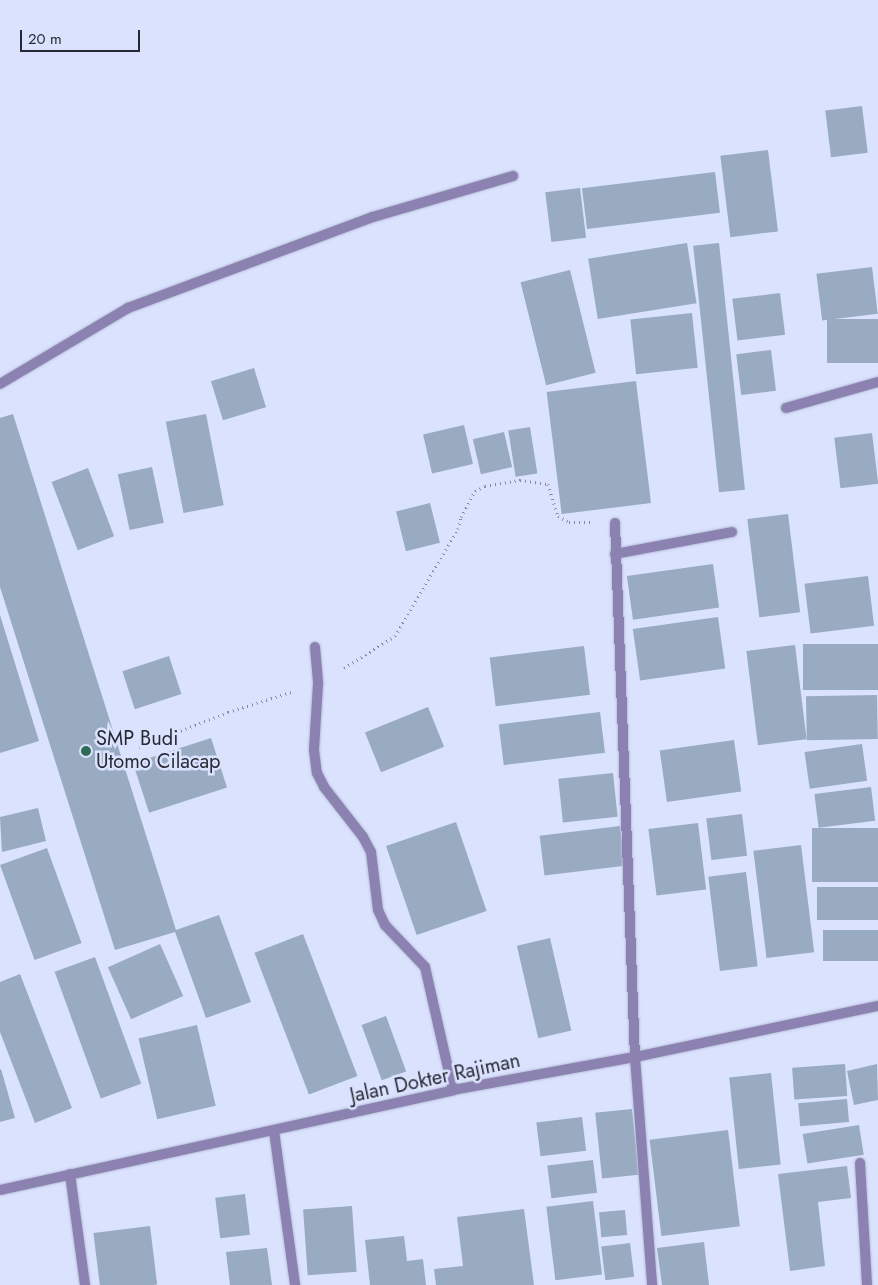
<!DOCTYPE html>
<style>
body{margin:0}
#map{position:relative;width:878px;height:1285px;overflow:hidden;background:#dae2fe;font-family:Jost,sans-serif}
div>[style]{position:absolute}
.building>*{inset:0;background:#98abc1;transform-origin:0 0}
.path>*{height:3px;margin-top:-1.5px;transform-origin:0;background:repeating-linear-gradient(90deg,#858b9e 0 1px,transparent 0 5px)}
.roads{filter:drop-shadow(0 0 1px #b6bdd6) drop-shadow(0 0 1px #b6bdd6)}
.minor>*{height:10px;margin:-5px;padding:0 5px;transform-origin:5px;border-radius:5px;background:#8c82b1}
.tertiary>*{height:10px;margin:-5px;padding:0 5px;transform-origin:5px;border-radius:5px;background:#8c82b1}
.dots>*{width:14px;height:14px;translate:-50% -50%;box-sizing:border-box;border:2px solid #dae2fe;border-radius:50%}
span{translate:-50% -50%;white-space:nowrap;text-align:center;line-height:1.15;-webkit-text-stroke:5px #dae2fe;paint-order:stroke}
.poi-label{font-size:20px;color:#272a34}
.left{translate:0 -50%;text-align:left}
.street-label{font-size:20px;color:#272a34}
.scale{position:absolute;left:20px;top:30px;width:120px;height:22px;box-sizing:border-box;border:2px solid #272a34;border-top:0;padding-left:6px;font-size:15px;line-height:18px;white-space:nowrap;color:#272a34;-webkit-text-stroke:4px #dae2fe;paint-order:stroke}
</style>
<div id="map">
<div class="building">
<div style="left:862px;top:106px;width:47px;height:37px;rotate:83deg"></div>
<div style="left:768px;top:150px;width:82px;height:48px;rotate:83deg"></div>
<div style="left:715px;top:172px;width:41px;height:134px;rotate:83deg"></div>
<div style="left:580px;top:188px;width:50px;height:35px;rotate:83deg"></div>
<div style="left:687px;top:243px;width:61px;height:100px;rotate:81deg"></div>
<div style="left:719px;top:243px;width:248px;height:26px;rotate:84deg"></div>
<div style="left:872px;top:267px;width:47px;height:56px;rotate:83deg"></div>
<div style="left:570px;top:270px;width:106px;height:51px;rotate:76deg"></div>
<div style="left:780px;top:293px;width:42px;height:48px;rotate:83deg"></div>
<div style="left:692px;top:313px;width:55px;height:62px;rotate:84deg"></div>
<div style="left:878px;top:319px;width:44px;height:51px;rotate:90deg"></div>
<div style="left:771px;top:350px;width:41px;height:35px;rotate:83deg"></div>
<div style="left:254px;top:368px;width:41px;height:45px;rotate:73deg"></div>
<div style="left:636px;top:381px;width:123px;height:90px;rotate:83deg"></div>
<div style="clip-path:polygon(13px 414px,176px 930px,219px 915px,251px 1002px,206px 1018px,175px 932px,115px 950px,0 587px,0 418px)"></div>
<div style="left:206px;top:414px;width:93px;height:41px;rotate:79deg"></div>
<div style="left:464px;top:425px;width:40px;height:42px;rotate:77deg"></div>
<div style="left:530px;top:427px;width:47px;height:22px;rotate:81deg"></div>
<div style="left:504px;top:432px;width:36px;height:32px;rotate:77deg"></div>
<div style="left:872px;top:433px;width:51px;height:38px;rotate:83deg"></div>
<div style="left:152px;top:467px;width:57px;height:35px;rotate:78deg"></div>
<div style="left:88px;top:468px;width:73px;height:39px;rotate:69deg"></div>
<div style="left:430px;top:503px;width:41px;height:35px;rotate:76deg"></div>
<div style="left:788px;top:514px;width:99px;height:41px;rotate:83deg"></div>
<div style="left:713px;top:564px;width:44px;height:87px;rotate:82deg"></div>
<div style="left:868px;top:576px;width:50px;height:64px;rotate:83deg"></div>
<div style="clip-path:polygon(0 615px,39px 741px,0 753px)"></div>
<div style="left:718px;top:617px;width:52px;height:86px;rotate:82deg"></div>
<div style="left:878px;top:644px;width:46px;height:75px;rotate:90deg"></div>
<div style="left:795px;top:645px;width:95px;height:49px;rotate:83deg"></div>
<div style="left:584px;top:646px;width:49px;height:95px;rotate:83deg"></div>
<div style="left:169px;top:656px;width:40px;height:49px;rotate:72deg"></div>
<div style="left:877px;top:695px;width:44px;height:71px;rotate:89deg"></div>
<div style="left:428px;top:707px;width:43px;height:68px;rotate:68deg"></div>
<div style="left:600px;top:712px;width:41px;height:102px;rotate:83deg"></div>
<div style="left:211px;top:738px;width:52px;height:82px;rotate:72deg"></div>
<div style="left:734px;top:740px;width:52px;height:75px;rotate:82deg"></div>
<div style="left:862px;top:744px;width:37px;height:58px;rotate:82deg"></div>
<div style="left:613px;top:773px;width:44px;height:55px;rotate:84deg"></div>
<div style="left:871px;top:787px;width:34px;height:57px;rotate:83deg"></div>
<div style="clip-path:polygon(38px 808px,46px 841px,2px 852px,0 817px)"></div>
<div style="left:742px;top:814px;width:42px;height:36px;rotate:83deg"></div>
<div style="left:456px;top:822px;width:94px;height:74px;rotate:71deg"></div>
<div style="left:698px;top:823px;width:67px;height:50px;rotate:83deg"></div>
<div style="left:620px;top:826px;width:40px;height:81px;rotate:83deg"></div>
<div style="left:878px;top:828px;width:54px;height:66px;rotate:90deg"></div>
<div style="left:801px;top:845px;width:108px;height:48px;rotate:83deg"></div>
<div style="left:47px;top:848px;width:101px;height:50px;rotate:70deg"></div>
<div style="left:746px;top:872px;width:95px;height:38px;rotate:83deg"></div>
<div style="left:878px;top:887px;width:33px;height:61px;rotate:90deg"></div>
<div style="left:878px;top:930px;width:31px;height:55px;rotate:90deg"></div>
<div style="left:303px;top:934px;width:152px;height:52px;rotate:69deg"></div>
<div style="left:550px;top:938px;width:95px;height:34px;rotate:77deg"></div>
<div style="left:160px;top:944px;width:57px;height:57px;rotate:66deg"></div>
<div style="left:95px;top:957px;width:135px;height:43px;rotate:70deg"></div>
<div style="clip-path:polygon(20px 974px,72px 1108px,35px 1123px,0 1032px,0 982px)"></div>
<div style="left:386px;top:1016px;width:59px;height:26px;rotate:70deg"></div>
<div style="left:197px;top:1025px;width:83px;height:60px;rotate:77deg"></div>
<div style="left:845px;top:1064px;width:32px;height:53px;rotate:86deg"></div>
<div style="clip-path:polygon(877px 1064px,878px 1100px,854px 1105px,847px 1071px)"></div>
<div style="clip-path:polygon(1px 1069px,15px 1118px,0 1122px,0 1070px)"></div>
<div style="left:771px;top:1073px;width:92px;height:42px;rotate:84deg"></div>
<div style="left:847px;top:1099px;width:23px;height:49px;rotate:85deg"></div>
<div style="left:632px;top:1109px;width:66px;height:37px;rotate:84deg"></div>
<div style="left:582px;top:1117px;width:34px;height:46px;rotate:83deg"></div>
<div style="left:859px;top:1125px;width:30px;height:57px;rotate:81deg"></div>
<div style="left:728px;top:1130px;width:97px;height:79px;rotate:83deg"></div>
<div style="left:593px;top:1160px;width:33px;height:46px;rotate:83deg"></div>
<div style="clip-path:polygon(847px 1166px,851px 1198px,818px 1202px,825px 1266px,790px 1271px,778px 1174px)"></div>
<div style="left:245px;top:1194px;width:41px;height:30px;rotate:83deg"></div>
<div style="left:593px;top:1201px;width:74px;height:47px;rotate:83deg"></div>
<div style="left:352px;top:1206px;width:66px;height:49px;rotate:86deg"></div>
<div style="clip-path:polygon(524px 1209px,534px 1285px,436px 1285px,434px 1269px,463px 1266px,457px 1217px)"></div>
<div style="left:625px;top:1210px;width:25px;height:26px;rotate:85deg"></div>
<div style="left:150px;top:1226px;width:59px;height:57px;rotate:83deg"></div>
<div style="clip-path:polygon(404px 1236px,407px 1261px,423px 1259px,426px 1285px,370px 1285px,365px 1240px)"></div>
<div style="clip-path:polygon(704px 1242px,709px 1285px,662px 1285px,657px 1248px)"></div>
<div style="left:630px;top:1243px;width:34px;height:29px;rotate:83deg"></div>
<div style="clip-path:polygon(267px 1248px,272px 1285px,230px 1285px,226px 1252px)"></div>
</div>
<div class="path">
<div style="left:344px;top:668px;width:60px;rotate:-32.1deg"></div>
<div style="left:395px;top:636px;width:124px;rotate:-59.5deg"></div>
<div style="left:458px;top:529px;width:12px;rotate:-76deg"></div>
<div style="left:461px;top:517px;width:30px;rotate:-62deg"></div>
<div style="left:475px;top:491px;width:11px;rotate:-27deg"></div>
<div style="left:485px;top:486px;width:36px;rotate:-10deg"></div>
<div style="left:520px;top:480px;width:28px;rotate:8deg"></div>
<div style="left:548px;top:484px;width:34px;rotate:73deg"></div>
<div style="left:558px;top:516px;width:13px;rotate:29deg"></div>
<div style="left:569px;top:522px;width:21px"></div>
<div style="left:139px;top:747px;width:96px;rotate:-21.5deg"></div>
<div style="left:228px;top:712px;width:66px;rotate:-17.6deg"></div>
</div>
<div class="roads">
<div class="minor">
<div style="left:0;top:384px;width:149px;rotate:-30.7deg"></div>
<div style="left:128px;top:308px;width:261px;rotate:-20.4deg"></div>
<div style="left:373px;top:217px;width:146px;rotate:-16.3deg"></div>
<div style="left:786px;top:408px;width:96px;rotate:-15.8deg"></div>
<div style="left:615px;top:523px;width:534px;rotate:87.86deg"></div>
<div style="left:635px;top:1057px;width:229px;rotate:85.7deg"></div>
<div style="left:615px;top:554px;width:119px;rotate:-10.6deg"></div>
<div style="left:315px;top:647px;width:37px;rotate:85deg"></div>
<div style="left:318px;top:684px;width:66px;rotate:93.5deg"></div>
<div style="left:314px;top:750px;width:23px;rotate:83deg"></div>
<div style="left:317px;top:773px;width:16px;rotate:63deg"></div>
<div style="left:324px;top:787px;width:63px;rotate:52deg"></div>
<div style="left:363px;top:837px;width:17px;rotate:62deg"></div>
<div style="left:371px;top:852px;width:58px;rotate:83.1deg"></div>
<div style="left:378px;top:910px;width:17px;rotate:65deg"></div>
<div style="left:385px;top:925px;width:58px;rotate:46.4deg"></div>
<div style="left:425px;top:967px;width:126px;rotate:77.2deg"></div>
<div style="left:274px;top:1131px;width:155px;rotate:82.2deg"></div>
<div style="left:860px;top:1163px;width:122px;rotate:86.7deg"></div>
<div style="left:70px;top:1174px;width:112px;rotate:82.3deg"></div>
</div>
<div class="tertiary">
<div style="left:0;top:1190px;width:464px;rotate:-12.4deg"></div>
<div style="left:453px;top:1090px;width:185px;rotate:-10.3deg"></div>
<div style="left:635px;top:1057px;width:248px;rotate:-11.9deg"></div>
</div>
</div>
<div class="dots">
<div style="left:86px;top:751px;background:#306b55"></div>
</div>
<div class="poi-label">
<span class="left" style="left:96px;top:750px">SMP Budi<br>Utomo Cilacap</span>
</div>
<div class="street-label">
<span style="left:435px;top:1078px;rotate:-12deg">Jalan Dokter Rajiman</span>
</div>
<div class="scale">20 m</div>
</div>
